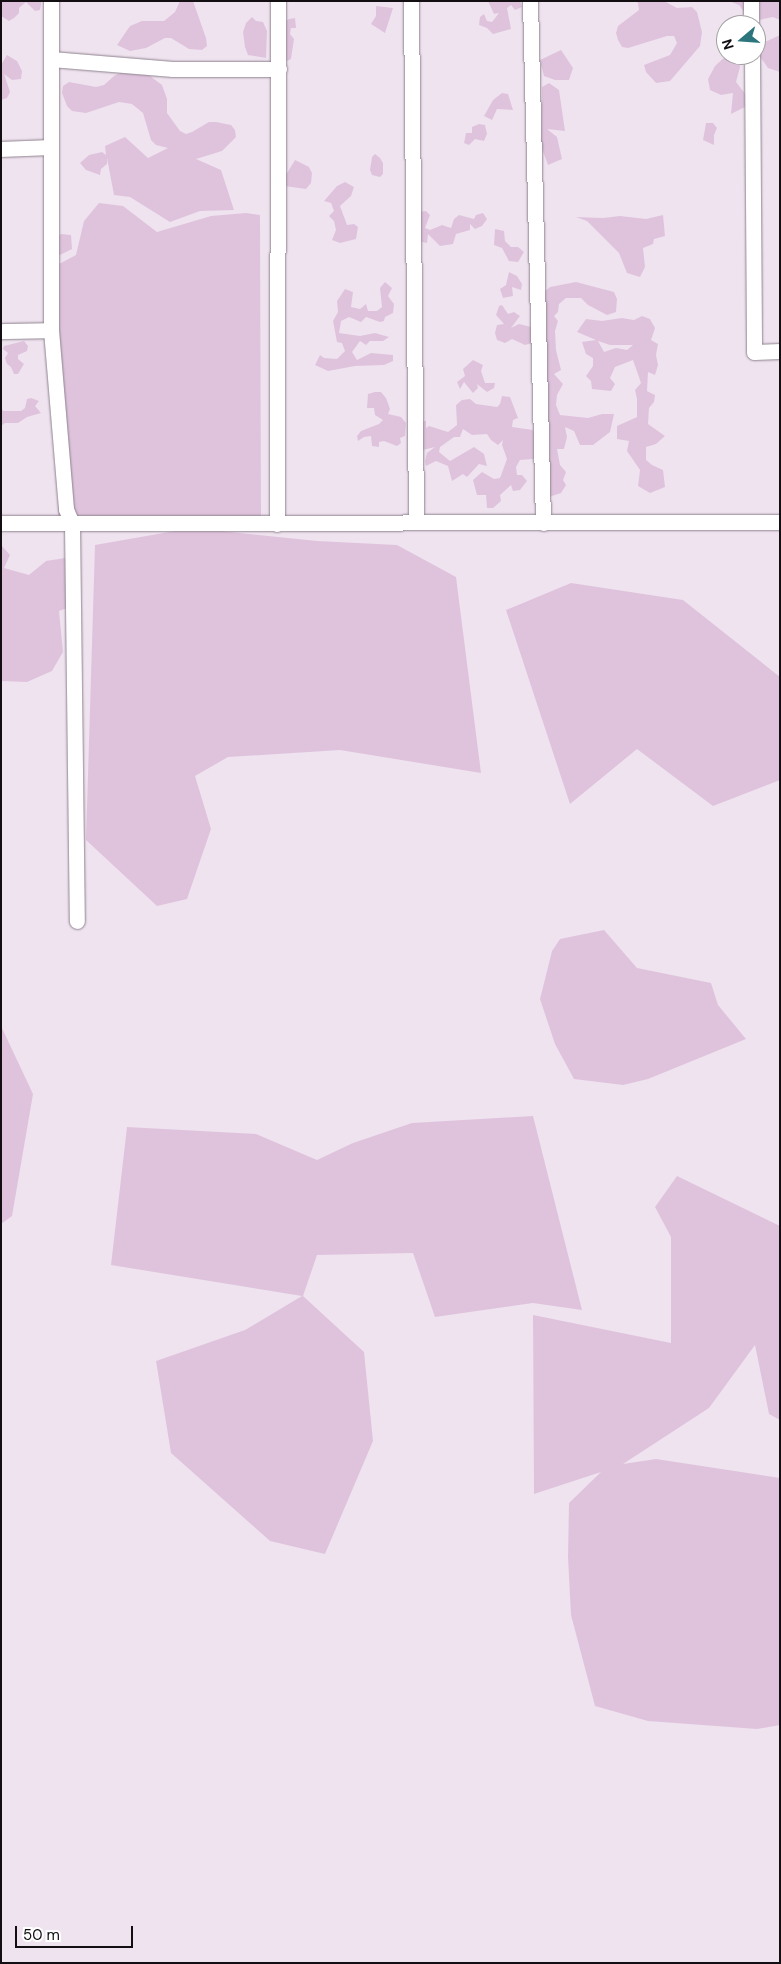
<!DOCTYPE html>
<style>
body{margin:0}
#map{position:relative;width:781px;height:1964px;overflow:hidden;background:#efe3ef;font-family:"DM Sans",sans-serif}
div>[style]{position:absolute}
.green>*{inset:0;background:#dfc3dd}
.roads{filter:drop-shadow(0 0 1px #8e838e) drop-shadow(0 0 1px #8e838e)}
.street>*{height:15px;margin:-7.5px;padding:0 7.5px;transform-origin:7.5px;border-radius:7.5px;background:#fff}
span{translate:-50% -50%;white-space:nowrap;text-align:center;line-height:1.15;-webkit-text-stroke:5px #fff;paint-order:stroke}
.frame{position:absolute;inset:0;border:2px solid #120e12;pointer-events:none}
.north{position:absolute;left:716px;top:15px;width:50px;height:50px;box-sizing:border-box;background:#fff;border:1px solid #a09fa0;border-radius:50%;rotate:252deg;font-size:14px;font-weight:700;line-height:20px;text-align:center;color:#120e12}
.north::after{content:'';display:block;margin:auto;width:18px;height:22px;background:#2c757c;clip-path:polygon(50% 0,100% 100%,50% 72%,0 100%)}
.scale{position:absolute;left:15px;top:1926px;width:118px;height:22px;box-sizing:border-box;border:2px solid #120e12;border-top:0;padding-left:6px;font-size:15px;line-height:18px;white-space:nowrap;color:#120e12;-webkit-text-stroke:4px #fff;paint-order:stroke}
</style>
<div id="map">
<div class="green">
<div style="clip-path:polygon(1px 1px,41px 1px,41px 5px,40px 10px,35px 11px,26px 2px,19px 8px,19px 13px,14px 18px,9px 21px,1px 16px)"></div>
<div style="clip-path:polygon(180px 1px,193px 1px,206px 38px,207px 46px,202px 50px,189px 49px,171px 38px,165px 38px,146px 48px,130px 51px,117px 45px,130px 26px,142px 21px,164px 21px,175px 12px)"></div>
<div style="clip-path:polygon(488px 1px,520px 1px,522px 7px,515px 10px,511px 5px,507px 8px,511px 29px,493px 34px,487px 28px,479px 25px,480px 17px,484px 14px,487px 21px,492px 22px,499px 13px,494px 14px)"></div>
<div style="clip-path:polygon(635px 1px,664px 1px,677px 8px,692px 7px,697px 12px,702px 32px,700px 46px,670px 81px,656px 83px,646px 72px,644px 65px,670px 55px,677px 43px,674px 36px,667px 36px,628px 48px,622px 47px,618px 40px,616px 33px,618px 26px,639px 10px,638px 3px)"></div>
<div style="clip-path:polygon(729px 1px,780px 1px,780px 20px,773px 17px,759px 20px,747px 16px,739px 5px)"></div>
<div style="clip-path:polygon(376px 6px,393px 8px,385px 33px,371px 24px,376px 16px)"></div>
<div style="clip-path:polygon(252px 17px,256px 21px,263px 22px,267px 31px,266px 58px,248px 55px,245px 47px,243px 32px,246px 23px)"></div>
<div style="clip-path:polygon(295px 18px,296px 28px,291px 28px,290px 34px,294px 39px,291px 59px,287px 61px,280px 46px,284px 22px,289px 19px)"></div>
<div style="clip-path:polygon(780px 35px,780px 72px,768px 68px,759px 55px,765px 42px)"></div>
<div style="clip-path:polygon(561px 50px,573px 68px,569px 80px,555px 80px,544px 76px,540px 60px)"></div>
<div style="clip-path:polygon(7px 55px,17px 61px,22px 71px,21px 79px,12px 80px,4px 74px,10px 92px,7px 98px,1px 100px,1px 65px)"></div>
<div style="clip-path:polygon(727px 55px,739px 55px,740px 67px,736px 82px,746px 95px,745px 107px,731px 114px,733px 93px,721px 95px,710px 90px,708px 79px,715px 66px)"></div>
<div style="clip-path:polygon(127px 70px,146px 73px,162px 85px,167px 99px,167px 113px,180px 131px,186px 134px,192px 132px,209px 122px,216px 122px,231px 125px,235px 130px,236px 137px,222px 151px,196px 159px,221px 170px,234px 210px,200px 211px,170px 222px,130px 197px,114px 195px,107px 158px,107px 164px,101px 169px,100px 175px,86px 170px,80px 163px,89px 155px,102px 152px,106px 155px,105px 146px,125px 137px,148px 158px,168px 148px,156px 145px,151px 140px,143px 113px,132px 104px,119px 102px,86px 113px,72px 111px,67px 106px,62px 93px,63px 86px,69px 82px,96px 87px,104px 85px,114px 76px)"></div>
<div style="clip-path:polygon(549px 83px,559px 90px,565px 131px,547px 129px,557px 137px,562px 159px,548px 165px,541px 146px,542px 87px)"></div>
<div style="clip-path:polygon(502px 93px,508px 94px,513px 110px,497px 109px,492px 120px,484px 116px,493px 100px)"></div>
<div style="clip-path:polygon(706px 123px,713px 123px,717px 128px,714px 135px,714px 145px,703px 140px)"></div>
<div style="clip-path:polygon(479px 124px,485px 125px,487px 134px,484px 141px,475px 139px,469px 145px,464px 143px,466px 133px,472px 133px,472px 127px)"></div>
<div style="clip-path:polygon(375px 154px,380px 158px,383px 163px,383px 174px,380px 177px,372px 175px,370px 170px,372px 157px)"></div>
<div style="clip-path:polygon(295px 160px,309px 167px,312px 173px,311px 183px,306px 189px,285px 186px,284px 178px)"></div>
<div style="clip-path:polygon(345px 182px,354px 187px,351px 196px,340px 206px,347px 225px,354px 224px,358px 227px,356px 239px,340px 243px,332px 240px,336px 230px,334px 221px,329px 216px,334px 211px,331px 203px,324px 201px,337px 186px)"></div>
<div style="clip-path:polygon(99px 203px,123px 206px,157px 232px,211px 216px,246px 213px,260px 215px,261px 516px,58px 517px,59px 264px,76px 255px,84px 221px)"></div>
<div style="clip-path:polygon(426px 211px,430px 215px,425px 228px,430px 230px,442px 225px,451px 228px,454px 219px,459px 215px,474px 219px,476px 215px,483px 213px,487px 219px,482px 226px,475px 229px,470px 224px,470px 230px,456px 234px,453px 244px,440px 246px,428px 234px,427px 243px,418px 241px,417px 212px)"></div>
<div style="clip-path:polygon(663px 215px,665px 236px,654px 239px,653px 244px,643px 248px,645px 267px,640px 277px,627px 273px,619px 253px,587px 221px,576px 217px,603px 218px,620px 216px,646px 219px)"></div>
<div style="clip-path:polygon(495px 229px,504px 231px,505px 241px,511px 247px,518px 247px,524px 252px,518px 262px,509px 261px,502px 248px,494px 245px)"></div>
<div style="clip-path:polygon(61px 234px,71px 235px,72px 249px,60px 255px,50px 252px,55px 239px)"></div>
<div style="clip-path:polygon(509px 272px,517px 276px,522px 284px,521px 290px,512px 287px,513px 296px,503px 298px,500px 289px,506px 285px)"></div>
<div style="clip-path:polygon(385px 282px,392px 288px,388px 296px,394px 304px,393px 313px,385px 317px,384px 321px,380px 322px,366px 317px,361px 322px,349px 317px,341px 321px,339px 333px,360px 336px,375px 333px,389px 337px,383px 341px,370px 341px,366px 345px,360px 341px,352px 352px,357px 360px,371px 353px,393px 355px,393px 361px,384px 365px,355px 366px,328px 371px,315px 365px,320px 355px,324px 358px,337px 359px,345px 351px,342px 343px,337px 342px,333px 321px,338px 312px,337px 301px,345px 289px,353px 292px,351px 307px,360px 309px,366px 304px,368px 311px,377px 311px,382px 307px,380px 288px)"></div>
<div style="clip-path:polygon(576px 282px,614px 292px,617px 299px,616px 312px,607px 315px,588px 305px,581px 298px,566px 298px,559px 304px,558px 312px,554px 316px,558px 321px,555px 331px,556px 350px,561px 370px,554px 374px,563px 384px,557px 395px,556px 405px,560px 415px,588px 418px,602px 414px,614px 414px,610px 432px,593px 445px,580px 445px,574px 431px,565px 427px,567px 437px,564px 449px,557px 449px,560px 465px,566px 472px,563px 480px,566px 485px,561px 493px,549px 497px,542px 294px,550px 287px)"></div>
<div style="clip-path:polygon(502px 305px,508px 314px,514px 312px,520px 316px,511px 328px,519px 324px,535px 328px,532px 343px,525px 345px,512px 339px,505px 343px,497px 340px,495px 333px,497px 325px,504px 324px,496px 315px,499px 306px)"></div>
<div style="clip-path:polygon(evenodd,642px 316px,650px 319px,655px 328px,651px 340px,658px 344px,656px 355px,658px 365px,655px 375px,648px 372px,647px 391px,655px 395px,654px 402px,649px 408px,648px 424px,665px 436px,656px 444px,646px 447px,646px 460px,652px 465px,663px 470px,665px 487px,650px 493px,638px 486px,640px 470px,627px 451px,629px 441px,617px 439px,617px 426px,637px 417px,637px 399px,635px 390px,641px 383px,633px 360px,615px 367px,610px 378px,615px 384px,611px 391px,592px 389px,591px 381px,586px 376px,593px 366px,593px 358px,586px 354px,582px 342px,596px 340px,577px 332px,586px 319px,602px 321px,622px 318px,634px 320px,642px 316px,598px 341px,610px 345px,633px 345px,627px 350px,616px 348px,604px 352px,598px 341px)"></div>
<div style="clip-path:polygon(24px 341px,28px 346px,27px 351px,18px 355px,18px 359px,24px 364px,18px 374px,14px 374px,11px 367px,7px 364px,5px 358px,8px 353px,3px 349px,4px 346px)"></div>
<div style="clip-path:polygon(473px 360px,483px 365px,481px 371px,485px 383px,495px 383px,494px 388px,487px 392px,477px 384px,478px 388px,473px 393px,464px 382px,460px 389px,457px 382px,465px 376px,463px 369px)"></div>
<div style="clip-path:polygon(375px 392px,381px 392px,386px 398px,390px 409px,388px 414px,401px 417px,406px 423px,405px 436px,400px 438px,401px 443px,397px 446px,384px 441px,379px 442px,379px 447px,372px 446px,371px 436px,364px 437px,358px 441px,357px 436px,361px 431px,379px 424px,383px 420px,375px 415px,374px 408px,367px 408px,368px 394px)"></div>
<div style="clip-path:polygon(502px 396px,510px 397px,518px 418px,513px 420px,512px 427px,533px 430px,538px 453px,533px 459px,520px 460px,516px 467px,517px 475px,522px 475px,527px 481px,520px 490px,513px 491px,511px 485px,500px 495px,501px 501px,493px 508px,487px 508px,486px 495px,477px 495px,473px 480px,482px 472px,494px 479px,500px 478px,507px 459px,502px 445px,503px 440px,498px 445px,491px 440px,487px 434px,472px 435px,463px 429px,460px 437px,454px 437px,440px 447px,439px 452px,450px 461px,474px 447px,484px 454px,487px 466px,479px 464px,467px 477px,463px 474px,452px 481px,448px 466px,436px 461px,426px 466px,425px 461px,427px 453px,435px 447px,423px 450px,419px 445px,419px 421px,426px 421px,426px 428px,429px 426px,448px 432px,457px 425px,456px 405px,462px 400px,470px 399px,476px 404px,497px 407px,500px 404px)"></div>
<div style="clip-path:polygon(31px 398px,39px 401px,35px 406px,41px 413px,27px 417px,18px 423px,5px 423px,1px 426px,1px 407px,3px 411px,21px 411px,25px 408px,27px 399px)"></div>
<div style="clip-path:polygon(192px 528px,317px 541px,397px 545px,456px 577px,481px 773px,340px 750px,228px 757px,195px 776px,211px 829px,187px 899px,157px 906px,86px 840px,95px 545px)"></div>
<div style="clip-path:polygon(1px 545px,10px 555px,4px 568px,29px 575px,46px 561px,65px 558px,74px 575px,78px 604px,59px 611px,63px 652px,52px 671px,27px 682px,1px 681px)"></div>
<div style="clip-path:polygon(571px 583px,683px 600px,780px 677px,780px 780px,713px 806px,637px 749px,570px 804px,506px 610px)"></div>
<div style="clip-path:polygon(604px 930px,637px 968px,711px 983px,718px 1005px,746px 1039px,648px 1079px,623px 1085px,574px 1079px,555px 1044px,540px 999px,552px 951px,560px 939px)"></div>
<div style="clip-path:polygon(1px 1026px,33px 1094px,12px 1216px,1px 1224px)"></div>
<div style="clip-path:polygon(533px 1116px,582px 1310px,533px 1303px,435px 1317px,413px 1253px,317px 1255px,303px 1296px,364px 1352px,373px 1441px,325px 1554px,270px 1541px,171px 1453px,156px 1361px,245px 1330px,302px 1296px,111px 1265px,127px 1127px,256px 1134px,317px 1160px,353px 1143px,412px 1123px)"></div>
<div style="clip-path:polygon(677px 1176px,780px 1226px,780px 1420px,769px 1414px,755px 1345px,709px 1408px,623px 1464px,656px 1459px,780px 1478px,780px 1725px,757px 1729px,648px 1721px,595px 1706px,571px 1615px,568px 1557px,569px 1503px,601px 1472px,534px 1494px,533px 1315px,671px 1343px,671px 1237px,655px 1207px)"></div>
</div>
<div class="roads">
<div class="street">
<div style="left:51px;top:1px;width:329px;rotate:90deg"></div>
<div style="left:51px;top:330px;width:180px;rotate:85.2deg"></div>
<div style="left:66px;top:509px;width:16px;rotate:68deg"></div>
<div style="left:72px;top:524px;width:397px;rotate:89.3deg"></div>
<div style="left:411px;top:1px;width:521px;rotate:89.45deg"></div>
<div style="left:530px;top:1px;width:522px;rotate:88.57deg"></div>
<div style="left:751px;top:1px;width:24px;rotate:90deg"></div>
<div style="left:752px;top:55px;width:297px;rotate:89.6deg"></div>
<div style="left:754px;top:352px;width:26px;rotate:-2deg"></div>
<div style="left:51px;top:59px;width:122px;rotate:4.7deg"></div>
<div style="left:173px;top:69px;width:106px"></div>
<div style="left:1px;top:149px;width:49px;rotate:-2.3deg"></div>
<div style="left:1px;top:331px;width:50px;rotate:-1.1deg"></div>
<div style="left:1px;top:523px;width:779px;rotate:-0.07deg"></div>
<div style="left:277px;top:524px;width:523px;rotate:-89.89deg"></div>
</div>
</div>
<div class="frame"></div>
<div class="north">N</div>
<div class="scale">50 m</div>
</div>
